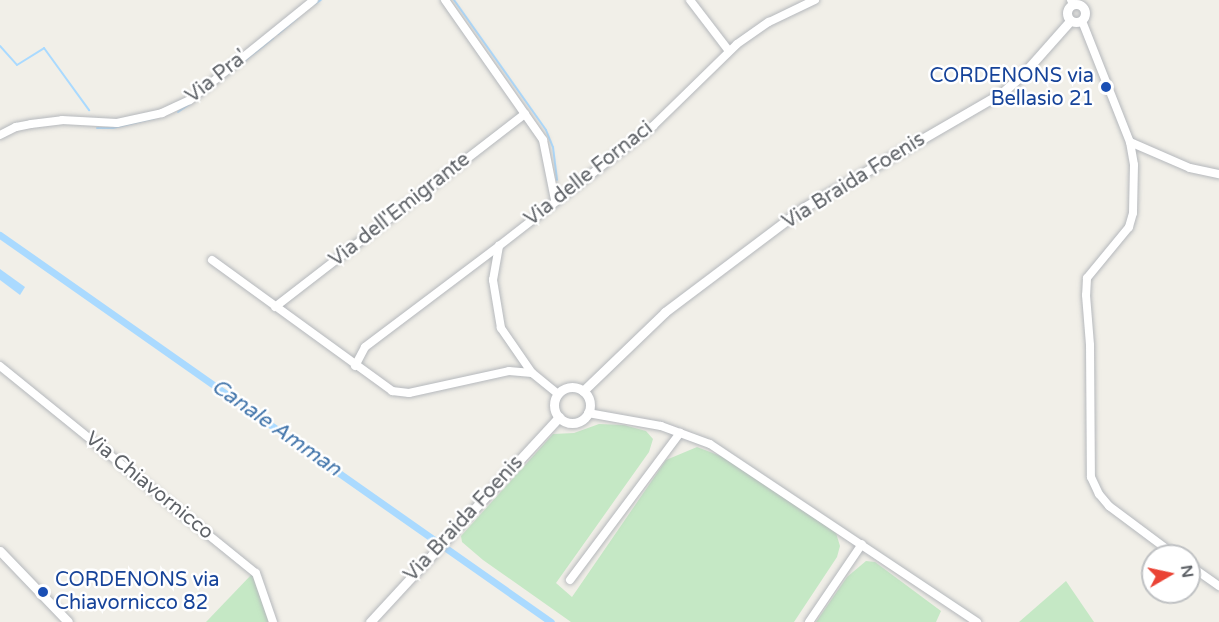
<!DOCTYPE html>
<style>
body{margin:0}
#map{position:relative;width:1219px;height:622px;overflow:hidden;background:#f1efe8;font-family:"Varela Round",sans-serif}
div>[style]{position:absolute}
.green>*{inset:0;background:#c5e8c5}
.water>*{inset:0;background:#aadaff}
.stream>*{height:2px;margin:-1px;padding:0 1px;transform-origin:1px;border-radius:1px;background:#aadaff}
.canal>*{height:7px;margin:-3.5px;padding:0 3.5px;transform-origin:3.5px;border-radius:3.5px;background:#aadaff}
.roads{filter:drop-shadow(0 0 2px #b5b8bc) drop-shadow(0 0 2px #b5b8bc)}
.minor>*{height:8px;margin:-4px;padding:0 4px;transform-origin:4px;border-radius:4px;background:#fff}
.tertiary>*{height:9px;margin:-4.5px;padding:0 4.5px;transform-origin:4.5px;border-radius:4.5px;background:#fff}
.tertiary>.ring{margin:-4.5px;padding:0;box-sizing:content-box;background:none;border:9px solid #fff;border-radius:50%}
.dots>*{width:16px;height:16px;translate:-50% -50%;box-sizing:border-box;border:3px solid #fff;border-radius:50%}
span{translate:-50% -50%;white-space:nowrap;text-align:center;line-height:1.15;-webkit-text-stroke:5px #fff;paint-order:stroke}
.transit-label{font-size:20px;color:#164399}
.right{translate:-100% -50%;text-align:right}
.left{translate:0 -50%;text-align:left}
.street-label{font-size:20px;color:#5f6368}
.water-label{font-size:21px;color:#4174aa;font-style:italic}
.north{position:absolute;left:1141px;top:544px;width:60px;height:60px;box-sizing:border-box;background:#fff;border:2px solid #bfc1c3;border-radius:50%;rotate:81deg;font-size:16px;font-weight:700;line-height:24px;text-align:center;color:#5f6368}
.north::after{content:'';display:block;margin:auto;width:21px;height:27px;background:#ea4335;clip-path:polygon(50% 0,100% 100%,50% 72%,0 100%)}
</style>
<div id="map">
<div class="green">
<div style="clip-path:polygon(599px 424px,624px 425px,646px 431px,653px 439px,649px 452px,556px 583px,572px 597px,666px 460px,697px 447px,739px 463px,836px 533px,840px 546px,837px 557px,794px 622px,571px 622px,483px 560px,462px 542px,461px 536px,553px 434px,574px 433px)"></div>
<div style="clip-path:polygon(866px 561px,875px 562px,941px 611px,936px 622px,816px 622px,847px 577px)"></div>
<div style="clip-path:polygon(252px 574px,269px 622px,206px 622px)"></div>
<div style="clip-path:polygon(1066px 581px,1094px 622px,1019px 622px)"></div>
</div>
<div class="water">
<div style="clip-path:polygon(0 269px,25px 287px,20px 295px,0 280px)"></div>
</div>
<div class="stream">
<div style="left:454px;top:0;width:159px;rotate:54.7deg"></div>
<div style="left:546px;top:130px;width:18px;rotate:68deg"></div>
<div style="left:553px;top:147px;width:33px;rotate:83deg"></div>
<div style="left:313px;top:5px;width:9px;rotate:-32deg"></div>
<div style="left:278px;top:34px;width:25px;rotate:-40deg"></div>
<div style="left:0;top:46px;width:25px;rotate:48deg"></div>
<div style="left:17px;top:65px;width:32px;rotate:-32deg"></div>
<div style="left:44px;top:48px;width:77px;rotate:54deg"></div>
<div style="left:238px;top:66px;width:45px;rotate:-38.7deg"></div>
<div style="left:178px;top:112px;width:16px;rotate:-35deg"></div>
<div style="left:97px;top:128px;width:16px"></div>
<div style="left:113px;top:128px;width:43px;rotate:-13.4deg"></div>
</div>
<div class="canal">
<div style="left:0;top:235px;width:673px;rotate:35.08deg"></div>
</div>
<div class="roads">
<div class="minor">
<div style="left:445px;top:0;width:171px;rotate:55deg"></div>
<div style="left:543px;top:140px;width:61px;rotate:78.7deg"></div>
<div style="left:690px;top:0;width:64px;rotate:52.6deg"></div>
<div style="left:1071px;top:0;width:4px;rotate:63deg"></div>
<div style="left:1082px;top:21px;width:130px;rotate:68.4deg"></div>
<div style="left:1130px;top:142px;width:23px;rotate:80deg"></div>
<div style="left:1134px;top:165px;width:48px;rotate:91.2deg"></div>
<div style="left:1133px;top:213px;width:15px;rotate:106deg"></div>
<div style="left:1129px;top:227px;width:66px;rotate:129.5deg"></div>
<div style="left:1087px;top:278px;width:17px;rotate:93deg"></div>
<div style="left:1086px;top:295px;width:50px;rotate:85.4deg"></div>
<div style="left:1090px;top:345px;width:132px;rotate:89.6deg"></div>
<div style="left:1091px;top:477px;width:19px;rotate:65deg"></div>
<div style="left:1099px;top:494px;width:16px;rotate:50deg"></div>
<div style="left:1109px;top:506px;width:84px;rotate:36.7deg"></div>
<div style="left:0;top:135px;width:18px;rotate:-27deg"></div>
<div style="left:16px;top:127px;width:15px;rotate:-11deg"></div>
<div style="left:31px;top:124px;width:31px;rotate:-7deg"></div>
<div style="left:62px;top:120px;width:55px;rotate:3.1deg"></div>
<div style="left:117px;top:123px;width:46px;rotate:-12.5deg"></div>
<div style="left:162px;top:113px;width:31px;rotate:-25deg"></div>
<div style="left:190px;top:100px;width:159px;rotate:-38.9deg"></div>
<div style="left:1130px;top:142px;width:65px;rotate:23.4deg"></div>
<div style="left:1190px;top:168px;width:30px;rotate:12deg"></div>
<div style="left:212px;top:260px;width:223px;rotate:36deg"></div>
<div style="left:392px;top:391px;width:17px;rotate:7deg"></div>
<div style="left:409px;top:393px;width:102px;rotate:-12.4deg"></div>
<div style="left:509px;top:371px;width:23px;rotate:5deg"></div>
<div style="left:275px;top:307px;width:316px;rotate:-37.7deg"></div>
<div style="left:0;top:366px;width:329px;rotate:39deg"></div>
<div style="left:256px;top:573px;width:52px;rotate:70.9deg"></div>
<div style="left:355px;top:366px;width:21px;rotate:-62deg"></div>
<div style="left:365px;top:347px;width:168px;rotate:-37deg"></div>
<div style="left:558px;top:394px;width:33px;rotate:-141deg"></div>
<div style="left:532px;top:373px;width:55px;rotate:-124.6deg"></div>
<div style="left:501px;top:328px;width:49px;rotate:-99.5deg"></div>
<div style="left:493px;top:280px;width:35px;rotate:-80deg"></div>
<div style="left:499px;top:246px;width:195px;rotate:-37.9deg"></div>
<div style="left:653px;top:126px;width:117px;rotate:-44.3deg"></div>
<div style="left:737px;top:44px;width:39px;rotate:-35deg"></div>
<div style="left:769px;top:22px;width:51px;rotate:-25.6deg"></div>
<div style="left:588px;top:413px;width:74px;rotate:10.1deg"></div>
<div style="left:661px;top:426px;width:52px;rotate:20.2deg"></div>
<div style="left:710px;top:444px;width:321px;rotate:33.7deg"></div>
<div style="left:1189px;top:565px;width:37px;rotate:35deg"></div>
<div style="left:570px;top:580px;width:184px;rotate:-53.2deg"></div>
<div style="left:809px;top:622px;width:94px;rotate:-55.8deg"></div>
</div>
<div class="tertiary">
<div class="ring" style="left:1067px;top:4px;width:9px;height:9px"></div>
<div class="ring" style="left:554px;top:387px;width:27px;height:27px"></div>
<div style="left:583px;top:391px;width:114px;rotate:-43.9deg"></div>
<div style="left:665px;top:312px;width:173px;rotate:-37deg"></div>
<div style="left:803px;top:208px;width:231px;rotate:-30.1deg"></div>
<div style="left:1003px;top:92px;width:27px;rotate:-42deg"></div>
<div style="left:1023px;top:74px;width:71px;rotate:-48.4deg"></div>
<div style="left:0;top:551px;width:98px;rotate:46.2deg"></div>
<div style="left:370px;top:622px;width:279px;rotate:-47.3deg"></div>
</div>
</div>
<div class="dots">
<div style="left:1106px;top:87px;background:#1a4fb4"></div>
<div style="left:43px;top:592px;background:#1a4fb4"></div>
</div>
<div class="transit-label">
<span class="right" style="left:1094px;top:88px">CORDENONS via<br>Bellasio 21</span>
<span class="left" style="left:55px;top:592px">CORDENONS via<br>Chiavornicco 82</span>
</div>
<div class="street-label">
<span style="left:217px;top:77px;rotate:-38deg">Via Pra'</span>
<span style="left:589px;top:174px;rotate:-38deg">Via delle Fornaci</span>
<span style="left:854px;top:181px;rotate:-32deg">Via Braida Foenis</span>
<span style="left:400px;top:210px;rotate:-38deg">Via dell'Emigrante</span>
<span style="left:149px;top:486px;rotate:39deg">Via Chiavornicco</span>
<span style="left:464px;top:519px;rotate:-47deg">Via Braida Foenis</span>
</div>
<div class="water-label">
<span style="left:276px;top:428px;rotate:35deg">Canale Amman</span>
</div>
<div class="north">N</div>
</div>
